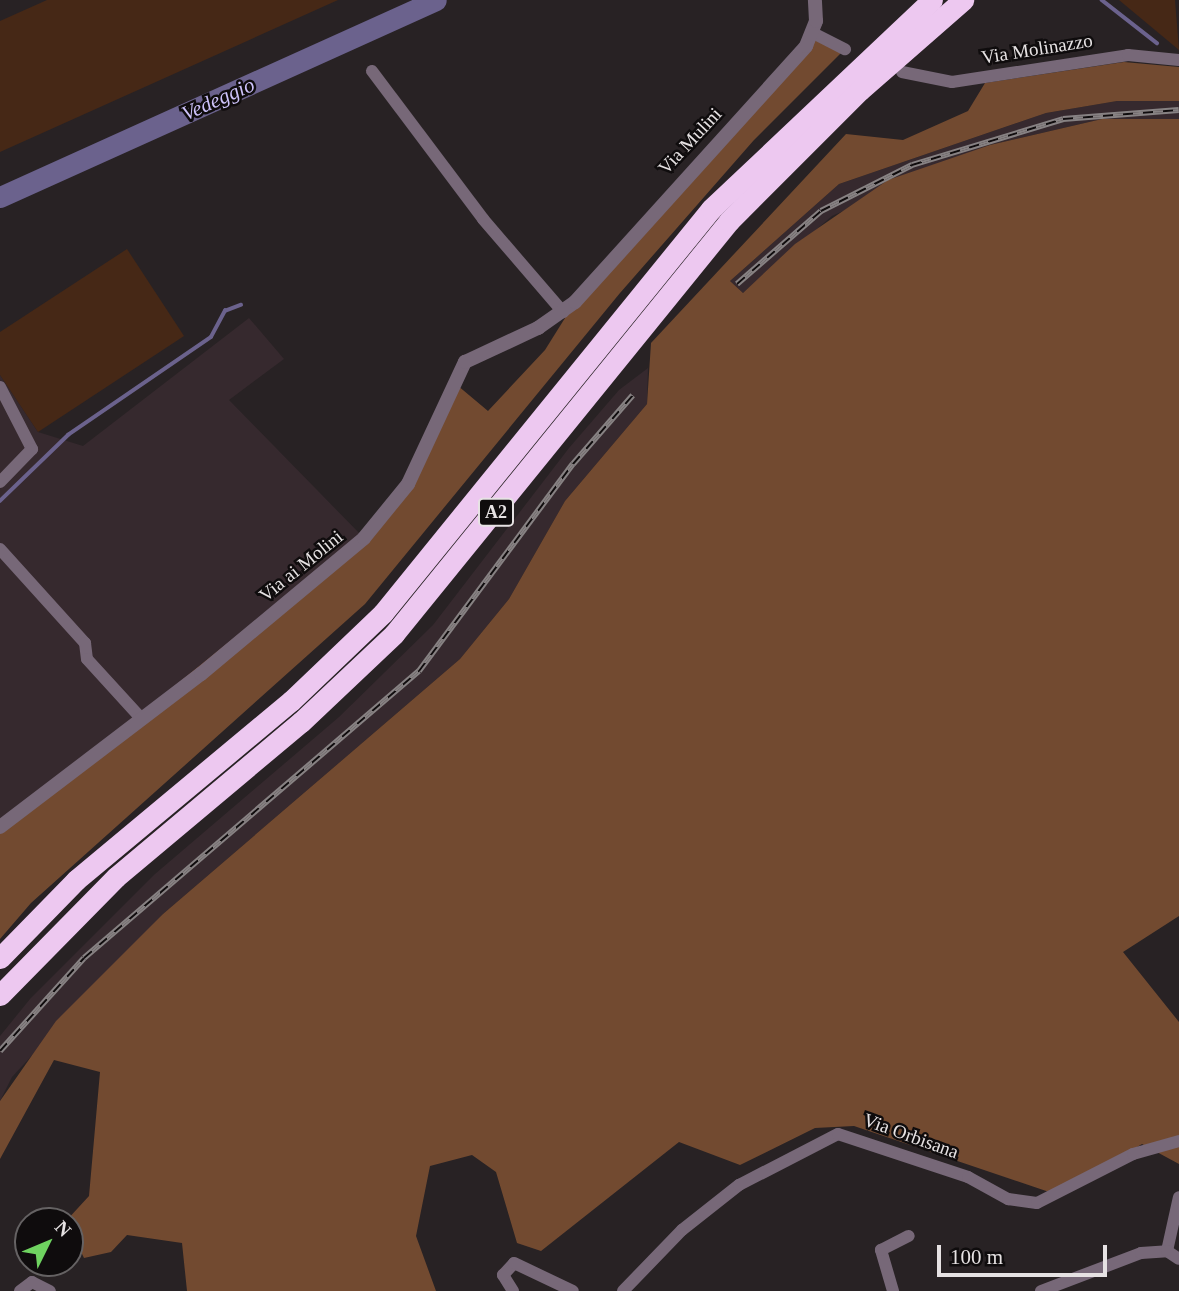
<!DOCTYPE html>
<style>
body{margin:0}
#map{position:relative;width:1179px;height:1291px;overflow:hidden;background:#282224;font-family:Georgia,serif}
div>[style]{position:absolute}
.built>*{inset:0;background:#36292e}
.green>*{inset:0;background:#462816}
.forest>*{inset:0;background:#724a30}
.stream>*{height:3.5px;margin:-1.75px;padding:0 1.75px;transform-origin:1.75px;border-radius:1.75px;background:#6b628d}
.river>*{height:21px;margin:-10.5px;padding:0 10.5px;transform-origin:10.5px;border-radius:10.5px;background:#6b628d}
.minor>*{height:12px;margin:-6px;padding:0 6px;transform-origin:6px;border-radius:6px;background:#776878}
.tertiary>*{height:14px;margin:-7px;padding:0 7px;transform-origin:7px;border-radius:7px;background:#776878}
.motorway>*{height:21px;margin:-10.5px;padding:0 10.5px;transform-origin:10.5px;border-radius:10.5px;background:#edc8f0}
.rail>*{height:6px;margin-top:-3px;transform-origin:0;background:repeating-linear-gradient(90deg,#0f0c0d 0 10px,#878283 0 20px);box-sizing:border-box;border-block:2px solid #878283}
span{translate:-50% -50%;white-space:nowrap;text-align:center;line-height:1.15;-webkit-text-stroke:5px #0f0c0d;paint-order:stroke}
.shield-label span{padding:2px 5px;background:#0f0c0d;border:2px solid;border-radius:5px;-webkit-text-stroke-width:0}
.shield-label{font-size:18px;color:#e6e2e3;font-weight:700}
.street-label{font-size:19px;color:#e6e2e3}
.water-label{font-size:21px;color:#cdc2fa;font-style:italic}
.north{position:absolute;left:14px;top:1207px;width:70px;height:70px;box-sizing:border-box;background:#0f0c0d;border:2px solid #656263;border-radius:50%;rotate:47deg;font-size:19px;font-weight:700;line-height:28px;text-align:center;color:#e6e2e3}
.north::after{content:'';display:block;margin:auto;width:24px;height:32px;background:#6fd360;clip-path:polygon(50% 0,100% 100%,50% 72%,0 100%)}
.scale{position:absolute;left:937px;top:1245px;width:170px;height:32px;box-sizing:border-box;border:4px solid #e6e2e3;border-top:0;padding-left:9px;font-size:21px;line-height:24px;white-space:nowrap;color:#e6e2e3;-webkit-text-stroke:5px #0f0c0d;paint-order:stroke}
</style>
<div id="map">
<div class="built">
<div style="clip-path:polygon(1117px 101px,1179px 101px,1179px 119px,1102px 119px,990px 145px,832px 216px,743px 293px,730px 281px,839px 184px,1046px 113px)"></div>
<div style="clip-path:polygon(249px 318px,284px 359px,229px 400px,364px 538px,0 827px,0 375px,38px 432px,83px 446px)"></div>
<div style="clip-path:polygon(648px 368px,647px 404px,565px 501px,509px 599px,460px 659px,163px 914px,12px 1077px,0 1101px,0 1036px,30px 999px,155px 874px,339px 717px,433px 625px,569px 448px,619px 390px)"></div>
</div>
<div class="green">
<div style="clip-path:polygon(47px 0,338px 0,0 152px,0 21px)"></div>
<div style="clip-path:polygon(1119px 0,1175px 0,1179px 50px)"></div>
<div style="clip-path:polygon(127px 249px,184px 336px,38px 432px,0 375px,0 332px)"></div>
</div>
<div class="forest">
<div style="clip-path:polygon(813px 33px,845px 49px,754px 140px,620px 293px,365px 604px,31px 903px,0 939px,0 827px,386px 515px,451px 380px,488px 411px,545px 350px,575px 302px)"></div>
<div style="clip-path:polygon(1124px 62px,1179px 67px,1179px 101px,1117px 101px,1046px 113px,839px 184px,730px 281px,743px 293px,795px 244px,888px 180px,990px 145px,1102px 119px,1179px 119px,1179px 916px,1123px 952px,1179px 1022px,1179px 1164px,1142px 1144px,1058px 1195px,854px 1126px,815px 1128px,740px 1165px,679px 1142px,541px 1251px,517px 1243px,496px 1172px,472px 1155px,430px 1166px,416px 1236px,436px 1291px,187px 1291px,182px 1243px,127px 1235px,111px 1252px,84px 1258px,66px 1221px,89px 1196px,100px 1072px,54px 1060px,0 1159px,0 1101px,56px 1021px,163px 914px,460px 659px,509px 599px,565px 501px,647px 404px,651px 343px,846px 134px,903px 140px,968px 111px,985px 83px)"></div>
</div>
<div class="stream">
<div style="left:1102px;top:0;width:70px;rotate:38deg"></div>
<div style="left:0;top:501px;width:95px;rotate:-44.1deg"></div>
<div style="left:68px;top:435px;width:173px;rotate:-34.4deg"></div>
<div style="left:211px;top:337px;width:30px;rotate:-62deg"></div>
<div style="left:225px;top:311px;width:17px;rotate:-21deg"></div>
</div>
<div class="river">
<div style="left:0;top:197px;width:478px;rotate:-24.3deg"></div>
</div>
<div class="minor">
<div style="left:813px;top:33px;width:36px;rotate:27deg"></div>
<div style="left:372px;top:71px;width:185px;rotate:53.1deg"></div>
<div style="left:483px;top:219px;width:123px;rotate:49.3deg"></div>
<div style="left:902px;top:72px;width:51px;rotate:11.3deg"></div>
<div style="left:952px;top:82px;width:178px;rotate:-8.7deg"></div>
<div style="left:1128px;top:55px;width:51px;rotate:5.6deg"></div>
<div style="left:0;top:387px;width:70px;rotate:62.7deg"></div>
<div style="left:32px;top:449px;width:46px;rotate:134.1deg"></div>
<div style="left:0;top:549px;width:127px;rotate:47.9deg"></div>
<div style="left:85px;top:643px;width:16px;rotate:83deg"></div>
<div style="left:87px;top:659px;width:79px;rotate:47.6deg"></div>
<div style="left:1167px;top:1251px;width:55px;rotate:-77.5deg"></div>
<div style="left:20px;top:1291px;width:15px;rotate:-37deg"></div>
<div style="left:32px;top:1282px;width:20px;rotate:27deg"></div>
<div style="left:513px;top:1291px;width:19px;rotate:-122deg"></div>
<div style="left:503px;top:1275px;width:16px;rotate:-47deg"></div>
<div style="left:514px;top:1263px;width:65px;rotate:25.4deg"></div>
<div style="left:623px;top:1291px;width:85px;rotate:-46deg"></div>
<div style="left:682px;top:1230px;width:73px;rotate:-38.3deg"></div>
<div style="left:739px;top:1185px;width:111px;rotate:-27.3deg"></div>
<div style="left:838px;top:1134px;width:137px;rotate:18.3deg"></div>
<div style="left:968px;top:1177px;width:46px;rotate:28.8deg"></div>
<div style="left:1008px;top:1199px;width:29px;rotate:8deg"></div>
<div style="left:1037px;top:1203px;width:108px;rotate:-27deg"></div>
<div style="left:1133px;top:1154px;width:48px;rotate:-15.8deg"></div>
<div style="left:893px;top:1291px;width:43px;rotate:-106.3deg"></div>
<div style="left:881px;top:1250px;width:31px;rotate:-27deg"></div>
<div style="left:1041px;top:1291px;width:107px;rotate:-20.8deg"></div>
<div style="left:1141px;top:1253px;width:26px;rotate:-4deg"></div>
<div style="left:1167px;top:1251px;width:14px;rotate:34deg"></div>
</div>
<div class="tertiary">
<div style="left:0;top:827px;width:253px;rotate:-37.3deg"></div>
<div style="left:201px;top:674px;width:212px;rotate:-39.8deg"></div>
<div style="left:364px;top:538px;width:70px;rotate:-50.8deg"></div>
<div style="left:408px;top:484px;width:135px;rotate:-65deg"></div>
<div style="left:465px;top:362px;width:81px;rotate:-25deg"></div>
<div style="left:538px;top:328px;width:45px;rotate:-35.1deg"></div>
<div style="left:575px;top:302px;width:345px;rotate:-47.9deg"></div>
<div style="left:806px;top:46px;width:27px;rotate:-68deg"></div>
<div style="left:816px;top:21px;width:21px;rotate:-93deg"></div>
</div>
<div class="motorway">
<div style="left:0;top:958px;width:109px;rotate:-45.7deg"></div>
<div style="left:76px;top:880px;width:280px;rotate:-39.8deg"></div>
<div style="left:291px;top:701px;width:127px;rotate:-43.7deg"></div>
<div style="left:383px;top:613px;width:520px;rotate:-50.93deg"></div>
<div style="left:711px;top:209px;width:304px;rotate:-43.4deg"></div>
<div style="left:0;top:995px;width:165px;rotate:-45.5deg"></div>
<div style="left:116px;top:877px;width:241px;rotate:-40deg"></div>
<div style="left:301px;top:722px;width:128px;rotate:-43.4deg"></div>
<div style="left:394px;top:634px;width:532px;rotate:-50.95deg"></div>
<div style="left:729px;top:221px;width:185px;rotate:-45deg"></div>
<div style="left:860px;top:90px;width:137px;rotate:-41.1deg"></div>
</div>
<div class="rail">
<div style="left:737px;top:284px;width:111px;rotate:-41deg"></div>
<div style="left:821px;top:211px;width:102px;rotate:-26.8deg"></div>
<div style="left:912px;top:165px;width:158px;rotate:-16.9deg"></div>
<div style="left:1063px;top:119px;width:116px;rotate:-4.4deg"></div>
<div style="left:0;top:1051px;width:125px;rotate:-47.9deg"></div>
<div style="left:84px;top:958px;width:441px;rotate:-40.6deg"></div>
<div style="left:419px;top:671px;width:258px;rotate:-53.4deg"></div>
<div style="left:573px;top:464px;width:91px;rotate:-49deg"></div>
</div>
<div class="shield-label">
<span style="left:496px;top:512px">A2</span>
</div>
<div class="street-label">
<span style="left:1037px;top:49px;rotate:-9deg">Via Molinazzo</span>
<span style="left:690px;top:141px;rotate:-47deg">Via Mulini</span>
<span style="left:301px;top:566px;rotate:-39deg">Via ai Molini</span>
<span style="left:911px;top:1136px;rotate:20deg">Via Orbisana</span>
</div>
<div class="water-label">
<span style="left:218px;top:99px;rotate:-24deg">Vedeggio</span>
</div>
<div class="north">N</div>
<div class="scale">100 m</div>
</div>
